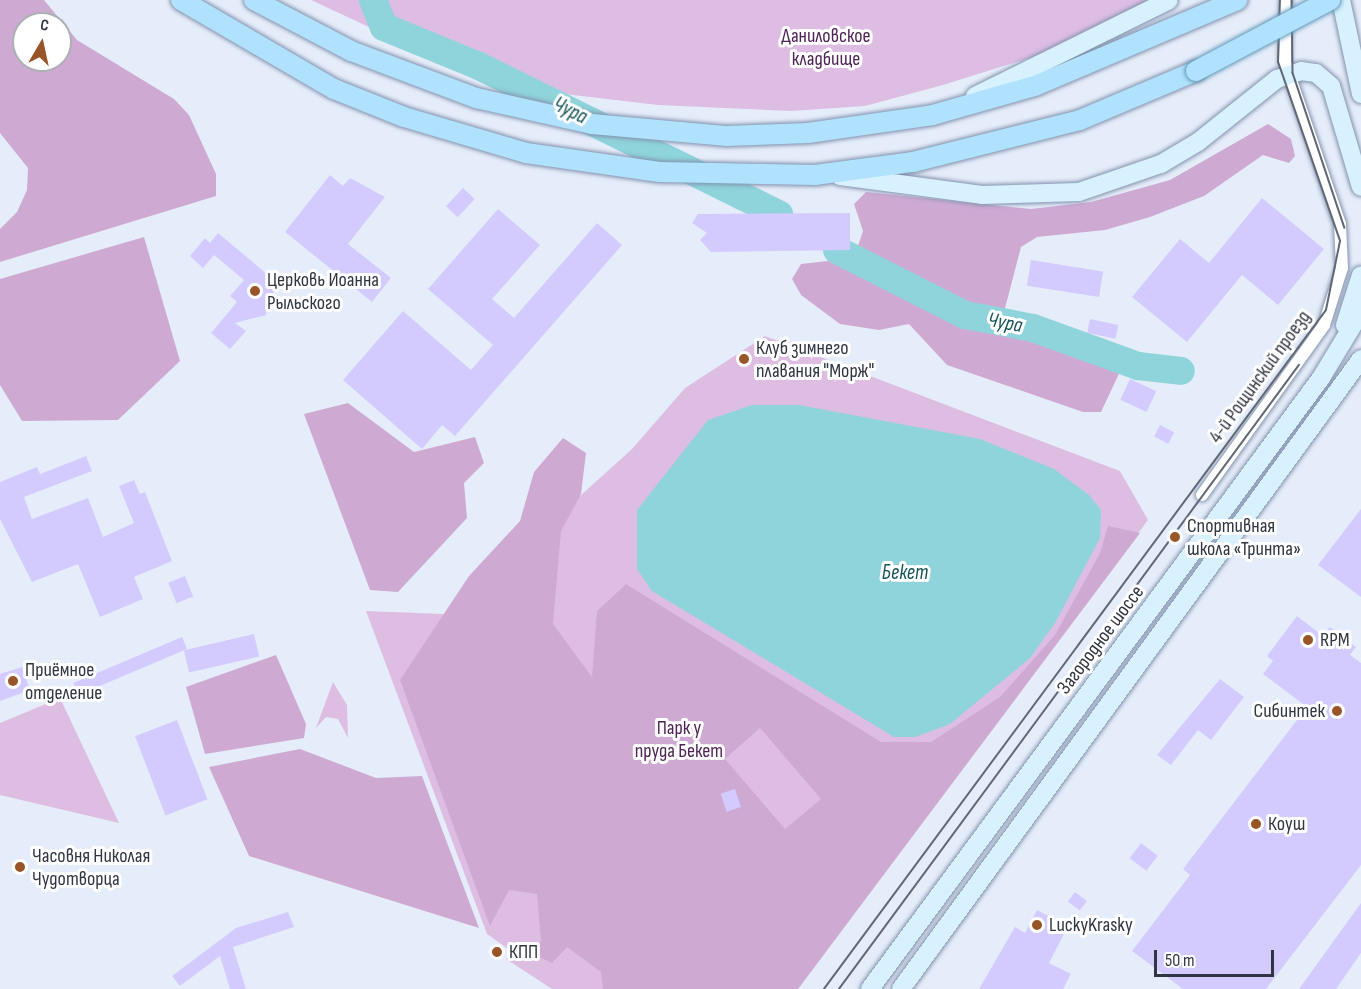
<!DOCTYPE html>
<meta charset="utf-8">
<style>
body{margin:0}
#map{position:relative;width:1361px;height:989px;overflow:hidden;background:#e6edfa;font-family:"Sofia Sans Condensed",sans-serif}
div>[style]{position:absolute}
.green>*{inset:0;background:#debde3}
.forest>*{inset:0;background:#ceaad3}
.water>*{inset:0;background:#8ed4da}
.river>*{height:28px;margin:-14px;padding:0 14px;transform-origin:14px;border-radius:14px;background:#8ed4da}
.building>*{inset:0;background:#d3cbfe;transform-origin:0 0}
.roads{filter:drop-shadow(0 0 2px #8292ae) drop-shadow(0 0 2px #8292ae)}
.minor>*{height:12px;margin:-6px;padding:0 6px;transform-origin:6px;border-radius:6px;background:#fff}
.secondary>*{height:18px;margin:-9px;padding:0 9px;transform-origin:9px;border-radius:9px;background:#d7f1fe}
.primary>*{height:20px;margin:-10px;padding:0 10px;transform-origin:10px;border-radius:10px;background:#b0e2fd}
.tram>*{height:1.5px;margin:-0.75px;padding:0 0.75px;transform-origin:0.75px;border-radius:0.75px;background:#616874}
.bridges{filter:drop-shadow(0 0 2px #6099ba) drop-shadow(0 0 2px #6099ba)}
.primary-bridge>*{height:20px;margin:-10px;padding:0 10px;transform-origin:10px;border-radius:10px;background:#b0e2fd}
.dots>*{width:16px;height:16px;translate:-50% -50%;box-sizing:border-box;border:3px solid #fff;border-radius:50%}
span{translate:-50% -50%;white-space:nowrap;text-align:center;line-height:1.15;-webkit-text-stroke:6px #fff;paint-order:stroke}
.park-label{font-size:20px;color:#4f2356}
.poi-label{font-size:20px;color:#2f3642}
.left{translate:0 -50%;text-align:left}
.right{translate:-100% -50%;text-align:right}
.street-label{font-size:20px;color:#2f3642}
.water-label{font-size:21px;color:#145256;font-style:italic}
.north{position:absolute;left:12px;top:12px;width:60px;height:60px;box-sizing:border-box;background:#fff;border:2px solid #acafb3;border-radius:50%;rotate:9deg;font-size:16px;font-weight:700;line-height:24px;text-align:center;color:#2f3642}
.north::after{content:'';display:block;margin:auto;width:21px;height:27px;background:#985527;clip-path:polygon(50% 0,100% 100%,50% 72%,0 100%)}
.scale{position:absolute;left:1154px;top:950px;width:120px;height:27px;box-sizing:border-box;border:3px solid #2f3642;border-top:0;padding-left:8px;font-size:18px;line-height:21px;white-space:nowrap;color:#2f3642;-webkit-text-stroke:4px #fff;paint-order:stroke}
</style>
<div id="map">
<div class="green">
<div style="clip-path:polygon(311px 0,1153px 0,1039px 55px,943px 85px,865px 106px,791px 111px,658px 105px,556px 93px,444px 62px)"></div>
<div style="clip-path:polygon(765px 336px,1120px 471px,1148px 520px,798px 989px,552px 989px,506px 959px,511px 951px,487px 934px,366px 611px,468px 615px,557px 497px,580px 496px,632px 449px,685px 388px)"></div>
<div style="clip-path:polygon(333px 682px,347px 705px,348px 738px,338px 719px,326px 717px,316px 728px)"></div>
<div style="clip-path:polygon(60px 698px,119px 823px,0 795px,0 723px)"></div>
</div>
<div class="forest">
<div style="clip-path:polygon(evenodd,0 0,44px 0,77px 40px,174px 99px,189px 115px,216px 174px,216px 196px,0 262px,0 229px,17px 212px,27px 190px,28px 168px,0 133px,0 0,24px 24px,60px 24px,60px 60px,24px 60px,24px 24px)"></div>
<div style="clip-path:polygon(1268px 124px,1291px 139px,1295px 156px,1289px 163px,1263px 155px,1204px 196px,1150px 217px,1105px 230px,1037px 237px,1021px 247px,1004px 312px,1120px 354px,1124px 363px,1101px 412px,1083px 412px,947px 365px,909px 324px,879px 330px,840px 324px,801px 295px,792px 279px,801px 264px,854px 258px,863px 231px,854px 204px,866px 192px,1031px 209px,1091px 202px,1170px 180px)"></div>
<div style="clip-path:polygon(144px 237px,180px 361px,118px 420px,22px 421px,0 385px,0 279px)"></div>
<div style="clip-path:polygon(348px 403px,414px 452px,475px 437px,484px 463px,464px 483px,467px 518px,398px 592px,370px 590px,304px 414px)"></div>
<div style="clip-path:polygon(evenodd,563px 438px,586px 453px,581px 494px,561px 531px,553px 624px,592px 677px,597px 611px,626px 584px,881px 742px,931px 742px,1000px 697px,1055px 635px,1100px 553px,1108px 526px,1140px 533px,798px 989px,603px 989px,601px 972px,567px 947px,552px 963px,535px 955px,541px 941px,537px 894px,509px 890px,490px 926px,400px 680px,469px 576px,520px 521px,534px 472px,563px 438px,760px 728px,821px 799px,785px 829px,725px 759px,760px 728px)"></div>
<div style="clip-path:polygon(276px 655px,306px 724px,304px 738px,205px 754px,186px 687px)"></div>
<div style="clip-path:polygon(300px 749px,376px 778px,422px 776px,479px 928px,249px 856px,209px 767px)"></div>
</div>
<div class="water">
<div style="clip-path:polygon(752px 405px,799px 405px,980px 439px,1054px 469px,1089px 495px,1101px 510px,1100px 538px,1055px 623px,1030px 658px,950px 724px,915px 737px,894px 737px,652px 591px,637px 569px,637px 510px,708px 420px)"></div>
</div>
<div class="river">
<div style="left:373px;top:0;width:29px;rotate:68deg"></div>
<div style="left:384px;top:27px;width:103px;rotate:22.3deg"></div>
<div style="left:479px;top:66px;width:335px;rotate:26.3deg"></div>
<div style="left:837px;top:250px;width:144px;rotate:26.9deg"></div>
<div style="left:965px;top:315px;width:69px;rotate:10.8deg"></div>
<div style="left:1033px;top:328px;width:112px;rotate:19.9deg"></div>
<div style="left:1138px;top:366px;width:43px;rotate:6.6deg"></div>
</div>
<div class="building">
<div style="clip-path:polygon(330px 175px,343px 186px,350px 178px,385px 197px,348px 244px,391px 278px,372px 302px,285px 232px)"></div>
<div style="left:463px;top:188px;width:16px;height:25px;rotate:43deg"></div>
<div style="clip-path:polygon(1262px 198px,1324px 249px,1278px 305px,1242px 275px,1187px 342px,1132px 297px,1180px 239px,1209px 263px)"></div>
<div style="clip-path:polygon(498px 209px,540px 245px,492px 299px,514px 318px,597px 223px,622px 245px,455px 436px,442px 425px,422px 449px,343px 380px,403px 311px,471px 370px,493px 345px,428px 289px)"></div>
<div style="clip-path:polygon(850px 213px,850px 250px,711px 252px,700px 240px,707px 233px,692px 223px,698px 214px)"></div>
<div style="clip-path:polygon(218px 233px,280px 285px,269px 298px,266px 315px,235px 323px,246px 331px,230px 349px,211px 333px,237px 302px,230px 296px,244px 280px,214px 255px,203px 268px,190px 256px,205px 238px,210px 243px)"></div>
<div style="left:1031px;top:260px;width:73px;height:26px;rotate:9deg"></div>
<div style="left:1090px;top:319px;width:29px;height:14px;rotate:12deg"></div>
<div style="left:1130px;top:379px;width:29px;height:23px;rotate:25deg"></div>
<div style="left:1160px;top:425px;width:16px;height:13px;rotate:27deg"></div>
<div style="clip-path:polygon(86px 456px,92px 471px,24px 497px,32px 519px,88px 498px,103px 537px,134px 523px,119px 486px,134px 480px,140px 494px,145px 492px,172px 561px,134px 577px,143px 599px,100px 617px,78px 564px,32px 582px,0 519px,0 482px,37px 467px,40px 474px)"></div>
<div style="clip-path:polygon(1361px 509px,1361px 597px,1318px 565px)"></div>
<div style="left:185px;top:576px;width:22px;height:18px;rotate:68deg"></div>
<div style="clip-path:polygon(1297px 616px,1323px 636px,1330px 627px,1356px 647px,1350px 655px,1361px 663px,1361px 865px,1266px 989px,1183px 989px,1132px 951px,1190px 875px,1183px 869px,1307px 707px,1263px 674px,1273px 661px,1267px 656px)"></div>
<div style="left:254px;top:634px;width:23px;height:72px;rotate:77deg"></div>
<div style="left:182px;top:637px;width:13px;height:118px;rotate:67deg"></div>
<div style="clip-path:polygon(22px 667px,30px 690px,0 701px,0 674px)"></div>
<div style="clip-path:polygon(1220px 679px,1244px 697px,1211px 740px,1198px 730px,1171px 765px,1157px 755px)"></div>
<div style="left:177px;top:720px;width:85px;height:45px;rotate:69deg"></div>
<div style="left:735px;top:789px;width:19px;height:15px;rotate:72deg"></div>
<div style="left:1141px;top:843px;width:21px;height:19px;rotate:37deg"></div>
<div style="left:1075px;top:892px;width:15px;height:12px;rotate:37deg"></div>
<div style="clip-path:polygon(1361px 903px,1361px 953px,1336px 989px,1299px 989px)"></div>
<div style="clip-path:polygon(1037px 910px,1068px 926px,1049px 963px,1071px 974px,1063px 989px,979px 989px,1015px 927px,1025px 933px)"></div>
<div style="clip-path:polygon(288px 912px,294px 927px,233px 947px,246px 989px,230px 989px,220px 956px,180px 986px,172px 976px,236px 928px)"></div>
</div>
<div class="roads">
<div class="minor">
<div style="left:1202px;top:495px;width:209px;rotate:-54.3deg"></div>
<div style="left:1324px;top:325px;width:60px;rotate:-72.5deg"></div>
<div style="left:1342px;top:268px;width:44px;rotate:-92.6deg"></div>
<div style="left:1340px;top:224px;width:171px;rotate:-108.8deg"></div>
<div style="left:1285px;top:62px;width:62px;rotate:-89.1deg"></div>
</div>
<div class="secondary">
<div style="left:1341px;top:0;width:96px;rotate:78deg"></div>
<div style="left:975px;top:96px;width:216px;rotate:-26.3deg"></div>
<div style="left:840px;top:176px;width:143px;rotate:7.6deg"></div>
<div style="left:982px;top:195px;width:97px;rotate:-1.8deg"></div>
<div style="left:1079px;top:192px;width:87px;rotate:-18.9deg"></div>
<div style="left:1161px;top:164px;width:43px;rotate:-30.7deg"></div>
<div style="left:1198px;top:142px;width:101px;rotate:-38.6deg"></div>
<div style="left:1277px;top:79px;width:25px;rotate:-18deg"></div>
<div style="left:1301px;top:71px;width:15px;rotate:8deg"></div>
<div style="left:1316px;top:73px;width:20px;rotate:41deg"></div>
<div style="left:1331px;top:86px;width:105px;rotate:73.5deg"></div>
<div style="left:1345px;top:325px;width:52px;rotate:-72.3deg"></div>
<div style="left:870px;top:989px;width:759px;rotate:-53.57deg"></div>
<div style="left:1321px;top:378px;width:77px;rotate:-58.8deg"></div>
<div style="left:901px;top:989px;width:780px;rotate:-53.86deg"></div>
</div>
<div class="primary">
<div style="left:181px;top:0;width:177px;rotate:30.2deg"></div>
<div style="left:334px;top:89px;width:75px;rotate:21.8deg"></div>
<div style="left:404px;top:117px;width:127px;rotate:16.4deg"></div>
<div style="left:526px;top:153px;width:135px;rotate:8.1deg"></div>
<div style="left:660px;top:172px;width:155px;rotate:1.1deg"></div>
<div style="left:815px;top:175px;width:99px;rotate:-7.6deg"></div>
<div style="left:913px;top:162px;width:172px;rotate:-14.1deg"></div>
<div style="left:1080px;top:120px;width:126px;rotate:-22.9deg"></div>
<div style="left:254px;top:0;width:110px;rotate:27.7deg"></div>
<div style="left:351px;top:51px;width:134px;rotate:20.6deg"></div>
<div style="left:476px;top:98px;width:119px;rotate:12.6deg"></div>
<div style="left:592px;top:124px;width:136px;rotate:5.1deg"></div>
<div style="left:727px;top:136px;width:81px;rotate:-2.1deg"></div>
<div style="left:808px;top:133px;width:126px;rotate:-8.2deg"></div>
<div style="left:933px;top:115px;width:106px;rotate:-15.9deg"></div>
<div style="left:1035px;top:86px;width:220px;rotate:-23deg"></div>
</div>
</div>
<div class="tram">
<div style="left:1292px;top:0;width:73px;rotate:89.2deg"></div>
<div style="left:1293px;top:73px;width:163px;rotate:71.5deg"></div>
<div style="left:824px;top:989px;width:844px;rotate:-53.52deg"></div>
<div style="left:1326px;top:310px;width:70px;rotate:-78.5deg"></div>
<div style="left:1340px;top:241px;width:189px;rotate:-109.1deg"></div>
<div style="left:1278px;top:62px;width:62px;rotate:-88.2deg"></div>
<div style="left:839px;top:989px;width:775px;rotate:-53.6deg"></div>
</div>
<div class="bridges">
<div class="primary-bridge">
<div style="left:1196px;top:71px;width:152px;rotate:-27.9deg"></div>
</div>
</div>
<div class="dots">
<div style="left:255px;top:291px;background:#985527"></div>
<div style="left:744px;top:359px;background:#985527"></div>
<div style="left:1175px;top:537px;background:#985527"></div>
<div style="left:1308px;top:640px;background:#985527"></div>
<div style="left:13px;top:681px;background:#985527"></div>
<div style="left:1337px;top:711px;background:#985527"></div>
<div style="left:1256px;top:824px;background:#985527"></div>
<div style="left:20px;top:867px;background:#985527"></div>
<div style="left:1037px;top:925px;background:#985527"></div>
<div style="left:497px;top:952px;background:#985527"></div>
</div>
<div class="park-label">
<span style="left:826px;top:48px">Даниловское<br>кладбище</span>
<span style="left:679px;top:740px">Парк у<br>пруда Бекет</span>
</div>
<div class="poi-label">
<span class="left" style="left:267px;top:292px">Церковь Иоанна<br>Рыльского</span>
<span class="left" style="left:756px;top:360px">Клуб зимнего<br>плавания "Морж"</span>
<span class="left" style="left:1187px;top:538px">Спортивная<br>школа «Тринта»</span>
<span class="left" style="left:1320px;top:640px">RPM</span>
<span class="left" style="left:25px;top:682px">Приёмное<br>отделение</span>
<span class="right" style="left:1325px;top:711px">Сибинтек</span>
<span class="left" style="left:1268px;top:824px">Коуш</span>
<span class="left" style="left:32px;top:868px">Часовня Николая<br>Чудотворца</span>
<span class="left" style="left:1049px;top:925px">LuckyKrasky</span>
<span class="left" style="left:509px;top:952px">КПП</span>
</div>
<div class="street-label">
<span style="left:1260px;top:377px;rotate:-54deg">4-й Рощинский проезд</span>
<span style="left:1101px;top:640px;rotate:-53deg">Загородное шоссе</span>
</div>
<div class="water-label">
<span style="left:570px;top:111px;rotate:26deg">Чура</span>
<span style="left:1005px;top:323px;rotate:11deg">Чура</span>
<span style="left:905px;top:573px">Бекет</span>
</div>
<div class="north">С</div>
<div class="scale">50 m</div>
</div>
